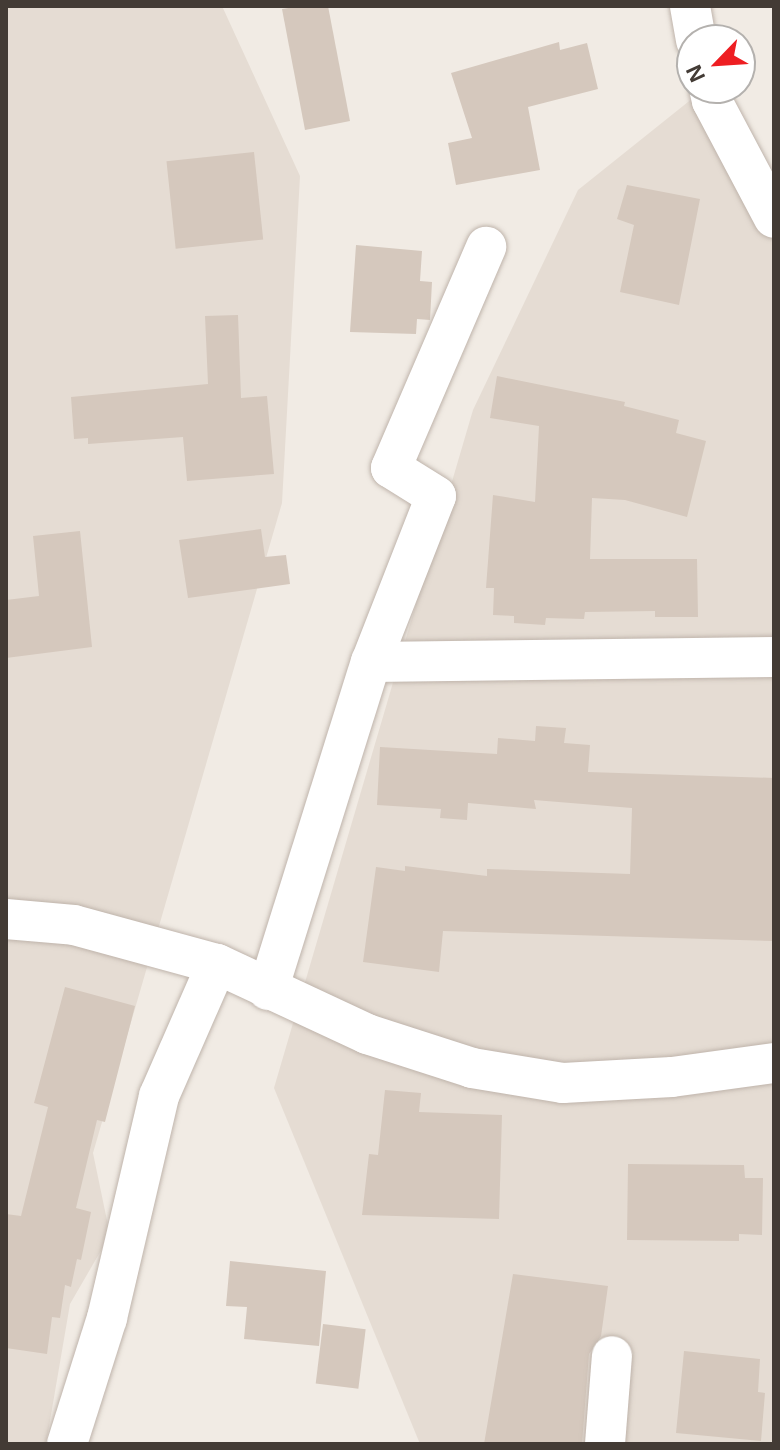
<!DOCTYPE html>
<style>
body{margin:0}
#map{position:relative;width:780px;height:1450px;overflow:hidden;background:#f1ebe4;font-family:Arial,sans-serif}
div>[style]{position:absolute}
.residential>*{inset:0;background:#e5dcd3}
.building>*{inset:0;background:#d5c8bd;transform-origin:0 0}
.roads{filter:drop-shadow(0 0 2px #bfb4ab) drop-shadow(0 0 2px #bfb4ab)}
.minor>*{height:40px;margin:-20px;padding:0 20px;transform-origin:20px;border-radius:20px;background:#fff}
span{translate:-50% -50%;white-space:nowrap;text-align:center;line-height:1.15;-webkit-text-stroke:7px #fff;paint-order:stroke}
.frame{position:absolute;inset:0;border:8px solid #433b35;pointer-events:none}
.north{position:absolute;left:676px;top:24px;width:80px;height:80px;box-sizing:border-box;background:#fff;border:2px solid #b4b1ae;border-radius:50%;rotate:245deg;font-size:22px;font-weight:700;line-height:32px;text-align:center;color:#433b35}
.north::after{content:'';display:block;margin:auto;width:28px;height:36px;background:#ee1e22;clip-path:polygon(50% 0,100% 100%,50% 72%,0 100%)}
</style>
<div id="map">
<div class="residential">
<div style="clip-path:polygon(6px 6px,222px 6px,300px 176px,282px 503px,93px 1153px,110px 1235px,70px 1304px,46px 1444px,6px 1444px)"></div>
<div style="clip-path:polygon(693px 98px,774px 241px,774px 1444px,420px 1444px,274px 1088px,473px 410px,578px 190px)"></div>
</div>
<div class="building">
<div style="clip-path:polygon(301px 6px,328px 6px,350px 121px,305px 130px,282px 9px)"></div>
<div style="clip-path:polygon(559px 42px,560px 50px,587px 43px,598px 89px,528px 107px,540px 170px,456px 185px,448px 143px,472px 138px,451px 73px)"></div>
<div style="left:254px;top:152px;width:88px;height:88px;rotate:84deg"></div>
<div style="clip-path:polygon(627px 185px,700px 199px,679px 305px,620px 292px,634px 225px,617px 219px)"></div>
<div style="clip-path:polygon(356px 245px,422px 251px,420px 281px,432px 282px,430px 320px,417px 319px,416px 334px,350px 332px)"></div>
<div style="clip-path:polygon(238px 315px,241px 398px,267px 396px,274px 474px,187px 481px,183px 437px,88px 444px,88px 438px,74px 439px,71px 397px,208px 384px,205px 316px)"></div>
<div style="clip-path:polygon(497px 376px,625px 402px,624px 406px,679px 420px,676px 433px,706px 441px,687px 517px,625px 500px,592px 498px,590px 559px,697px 559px,698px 617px,655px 617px,655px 611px,585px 612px,584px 619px,546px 618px,545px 625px,514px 623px,514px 616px,493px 615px,494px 588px,486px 588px,493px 495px,535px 502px,539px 426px,490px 418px)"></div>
<div style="clip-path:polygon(261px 529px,265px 557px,286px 555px,290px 584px,188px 598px,179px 540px)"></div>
<div style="clip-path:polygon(80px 531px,92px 647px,6px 658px,6px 600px,39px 596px,33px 536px)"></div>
<div style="clip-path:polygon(536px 726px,566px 728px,564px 743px,590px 745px,588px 772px,774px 778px,774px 941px,443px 931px,439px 972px,363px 962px,376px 867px,405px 871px,405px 866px,487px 876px,487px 869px,630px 874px,632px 808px,534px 800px,536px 809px,468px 803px,467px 820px,440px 818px,441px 809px,377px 805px,380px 747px,497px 754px,498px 738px,535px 741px)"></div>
<div style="clip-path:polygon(65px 987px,135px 1006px,105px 1122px,97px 1120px,76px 1208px,91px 1212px,81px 1260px,77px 1259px,71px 1287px,65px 1285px,60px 1318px,52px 1317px,47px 1354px,6px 1348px,6px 1214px,21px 1216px,48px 1107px,34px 1103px)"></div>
<div style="clip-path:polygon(385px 1090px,421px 1093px,419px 1112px,502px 1115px,499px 1219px,362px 1215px,369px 1154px,378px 1155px)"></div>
<div style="clip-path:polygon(628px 1164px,744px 1165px,745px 1178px,763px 1178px,762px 1235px,739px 1234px,739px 1241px,627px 1240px)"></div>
<div style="clip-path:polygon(230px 1261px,326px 1271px,319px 1346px,244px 1339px,247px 1307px,226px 1306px)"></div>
<div style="clip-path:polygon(513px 1274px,608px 1286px,601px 1336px,589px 1354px,582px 1444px,484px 1444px)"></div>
<div style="left:323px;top:1324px;width:43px;height:60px;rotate:7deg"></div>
<div style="clip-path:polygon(684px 1351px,760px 1359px,758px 1392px,765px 1393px,761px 1441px,676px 1433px)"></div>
</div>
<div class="roads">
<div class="minor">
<div style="left:690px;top:6px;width:35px;rotate:80deg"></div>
<div style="left:709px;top:88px;width:13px;rotate:77deg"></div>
<div style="left:712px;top:101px;width:132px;rotate:62.1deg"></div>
<div style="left:371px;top:662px;width:403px;rotate:-0.7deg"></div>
<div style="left:6px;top:919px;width:68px;rotate:5deg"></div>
<div style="left:74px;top:925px;width:148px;rotate:15.3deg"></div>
<div style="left:217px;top:964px;width:166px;rotate:25deg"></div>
<div style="left:367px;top:1034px;width:110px;rotate:17.9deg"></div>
<div style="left:472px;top:1068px;width:92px;rotate:9.4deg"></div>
<div style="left:563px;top:1083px;width:109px;rotate:-3.2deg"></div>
<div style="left:672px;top:1077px;width:103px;rotate:-7.8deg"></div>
<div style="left:268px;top:990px;width:344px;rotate:-72.6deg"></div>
<div style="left:371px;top:662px;width:178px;rotate:-68.6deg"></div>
<div style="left:436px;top:496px;width:53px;rotate:-148.1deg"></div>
<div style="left:391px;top:468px;width:241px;rotate:-66.7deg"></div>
<div style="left:67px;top:1444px;width:132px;rotate:-72.4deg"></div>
<div style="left:107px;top:1318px;width:228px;rotate:-76.8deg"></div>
<div style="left:159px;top:1096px;width:144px;rotate:-66.3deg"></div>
<div style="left:605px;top:1444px;width:88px;rotate:-85.5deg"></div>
</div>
</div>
<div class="frame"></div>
<div class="north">N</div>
</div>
